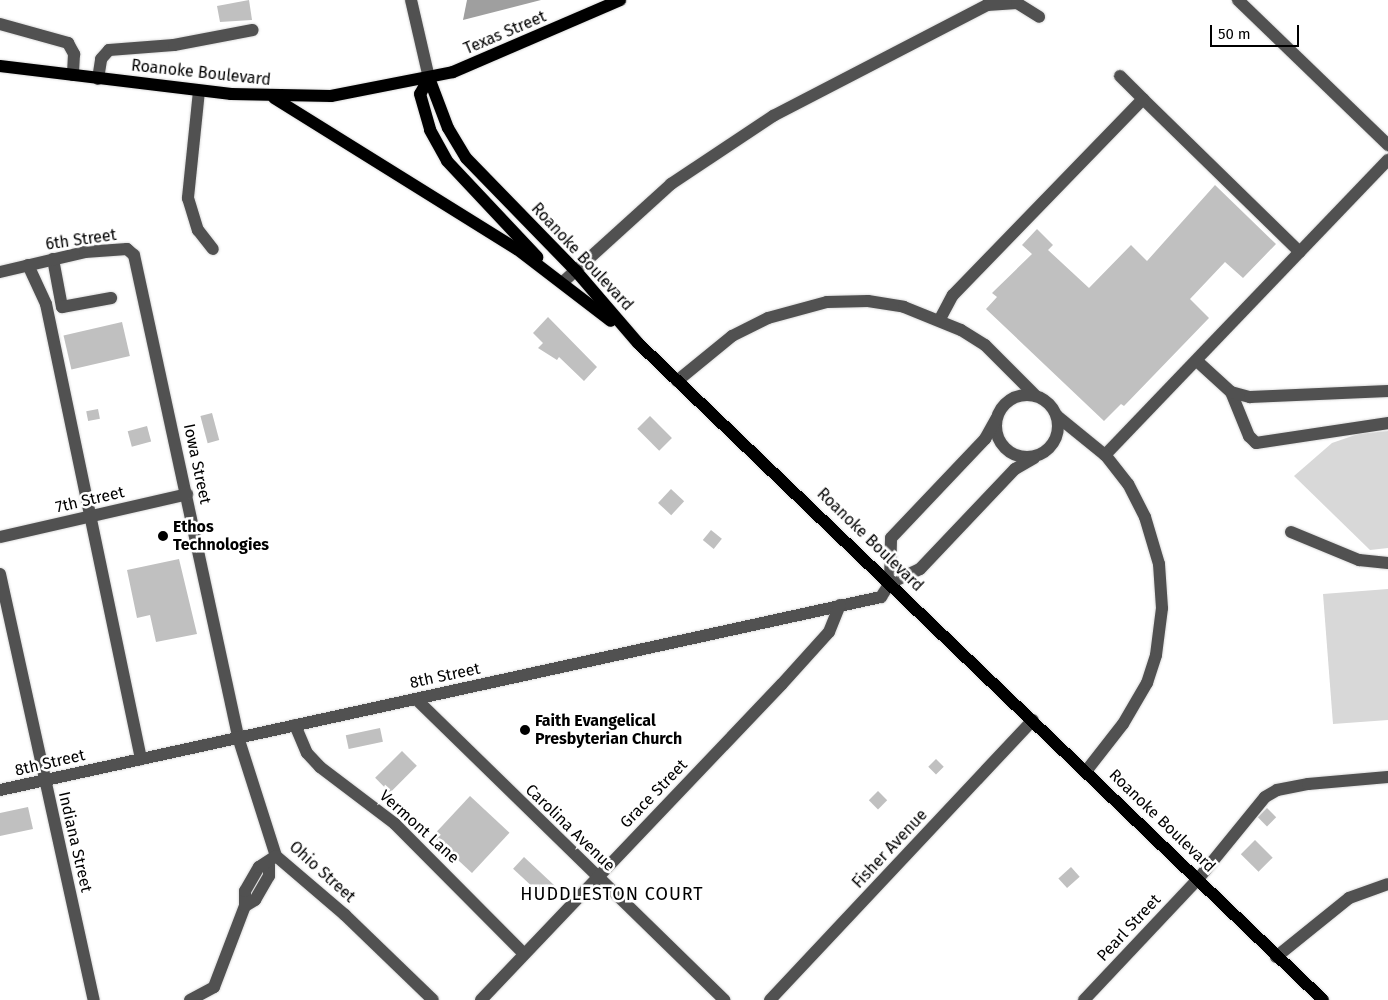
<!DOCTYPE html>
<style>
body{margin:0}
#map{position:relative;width:1388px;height:1000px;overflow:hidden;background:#fff;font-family:"Fira Sans",sans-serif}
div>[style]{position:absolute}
.green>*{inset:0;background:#d8d8d8}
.water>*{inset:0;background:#9f9f9f}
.building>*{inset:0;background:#c0c0c0;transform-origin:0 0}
.roads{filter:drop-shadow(0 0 1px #dbdbdb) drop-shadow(0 0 1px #dbdbdb)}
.minor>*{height:12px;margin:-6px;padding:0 6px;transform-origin:6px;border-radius:6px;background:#515151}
.minor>.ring{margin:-6px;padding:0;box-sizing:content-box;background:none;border:12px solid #515151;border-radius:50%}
.major>*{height:12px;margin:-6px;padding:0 6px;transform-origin:6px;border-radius:6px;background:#000}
.dots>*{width:14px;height:14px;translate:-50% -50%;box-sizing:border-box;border:2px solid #fff;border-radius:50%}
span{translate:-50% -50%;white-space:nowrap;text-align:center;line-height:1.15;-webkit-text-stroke:5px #fff;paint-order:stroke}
.street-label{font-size:16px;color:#000}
.poi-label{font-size:16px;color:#000;font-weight:700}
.left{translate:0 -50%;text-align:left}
.neighbourhood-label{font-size:18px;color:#000;letter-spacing:1px}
.scale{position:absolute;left:1210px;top:25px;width:89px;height:22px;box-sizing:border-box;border:2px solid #000;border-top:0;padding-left:6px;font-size:15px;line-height:18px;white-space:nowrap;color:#000;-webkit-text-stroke:4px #fff;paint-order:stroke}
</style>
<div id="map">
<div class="green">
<div style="clip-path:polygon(1388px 431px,1388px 548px,1370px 550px,1294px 476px,1332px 443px,1358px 434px)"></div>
<div style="clip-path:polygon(1388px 589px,1388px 720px,1333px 724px,1323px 594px)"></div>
</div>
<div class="water">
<div style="clip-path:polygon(467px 0,541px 0,463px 20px)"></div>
</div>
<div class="building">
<div style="clip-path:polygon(249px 0,252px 20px,220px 22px,217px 6px)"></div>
<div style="clip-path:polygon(1215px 185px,1276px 244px,1243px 278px,1225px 262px,1190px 299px,1209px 318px,1124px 406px,1121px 404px,1104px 421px,986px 309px,997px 297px,992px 293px,1032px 254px,1022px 245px,1037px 229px,1053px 245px,1048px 250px,1089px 288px,1131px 245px,1147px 261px)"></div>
<div style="clip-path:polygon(548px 317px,597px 367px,584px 381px,559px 357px,557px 360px,538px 348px,543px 343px,533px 333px)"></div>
<div style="left:122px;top:322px;width:35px;height:60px;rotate:77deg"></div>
<div style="left:98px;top:409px;width:10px;height:12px;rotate:79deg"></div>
<div style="left:212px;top:413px;width:28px;height:12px;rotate:75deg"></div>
<div style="left:650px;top:416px;width:31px;height:18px;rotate:45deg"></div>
<div style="left:147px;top:426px;width:16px;height:20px;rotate:75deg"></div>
<div style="left:671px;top:489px;width:18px;height:19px;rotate:43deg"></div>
<div style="left:711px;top:530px;width:14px;height:13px;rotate:39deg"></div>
<div style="clip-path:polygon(179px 559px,197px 634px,156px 642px,150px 615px,137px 618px,127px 570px)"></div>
<div style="left:380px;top:728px;width:14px;height:35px;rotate:78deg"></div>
<div style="left:402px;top:751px;width:21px;height:38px;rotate:45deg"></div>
<div style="left:936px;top:759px;width:11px;height:11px;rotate:45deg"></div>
<div style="left:878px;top:791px;width:13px;height:13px;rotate:45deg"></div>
<div style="left:470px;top:796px;width:54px;height:55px;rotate:43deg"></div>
<div style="clip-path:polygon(28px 807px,33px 829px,0 836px,0 813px)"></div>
<div style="left:1267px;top:808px;width:13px;height:13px;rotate:45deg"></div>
<div style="left:1255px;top:840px;width:25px;height:20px;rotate:45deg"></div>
<div style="left:524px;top:857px;width:49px;height:16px;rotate:43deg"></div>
<div style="left:1071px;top:867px;width:13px;height:17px;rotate:48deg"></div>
</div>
<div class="roads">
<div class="minor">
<div style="left:411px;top:0;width:80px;rotate:77deg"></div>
<div style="left:1238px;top:0;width:209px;rotate:44deg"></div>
<div style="left:0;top:24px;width:71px;rotate:15.6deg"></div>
<div style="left:68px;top:43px;width:13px;rotate:61deg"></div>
<div style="left:74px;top:54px;width:21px;rotate:93deg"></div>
<div style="left:1120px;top:76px;width:33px;rotate:45deg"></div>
<div style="left:98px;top:79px;width:20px;rotate:-81deg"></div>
<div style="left:101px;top:59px;width:12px;rotate:-48deg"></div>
<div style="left:109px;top:50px;width:65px;rotate:-4.4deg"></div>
<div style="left:174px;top:45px;width:80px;rotate:-10.8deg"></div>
<div style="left:199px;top:91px;width:108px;rotate:95.9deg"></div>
<div style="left:188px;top:198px;width:34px;rotate:73deg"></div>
<div style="left:198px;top:230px;width:24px;rotate:52deg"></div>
<div style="left:53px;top:259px;width:49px;rotate:79.4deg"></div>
<div style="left:62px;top:307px;width:50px;rotate:-10.4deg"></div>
<div style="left:28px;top:265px;width:43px;rotate:65.2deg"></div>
<div style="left:46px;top:304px;width:465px;rotate:78.2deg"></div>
<div style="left:0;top:272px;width:87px;rotate:-13.2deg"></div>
<div style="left:85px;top:252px;width:42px;rotate:-4.1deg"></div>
<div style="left:127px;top:249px;width:9px;rotate:41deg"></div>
<div style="left:134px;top:255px;width:493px;rotate:77.8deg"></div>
<div style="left:238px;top:737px;width:125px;rotate:72.3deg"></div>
<div style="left:276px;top:856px;width:91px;rotate:40.5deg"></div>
<div style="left:345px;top:915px;width:122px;rotate:44deg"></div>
<div style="left:563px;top:282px;width:146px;rotate:-42.2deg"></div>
<div style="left:671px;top:184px;width:123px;rotate:-33.7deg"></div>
<div style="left:773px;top:116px;width:241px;rotate:-27.4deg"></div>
<div style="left:987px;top:5px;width:30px;rotate:-4deg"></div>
<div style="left:1017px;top:3px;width:26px;rotate:32deg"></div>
<div style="left:940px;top:319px;width:27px;rotate:-62deg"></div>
<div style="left:953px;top:295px;width:273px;rotate:-45.9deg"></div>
<div style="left:1143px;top:99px;width:219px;rotate:44.3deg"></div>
<div style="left:1197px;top:361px;width:46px;rotate:42.4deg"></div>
<div style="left:1231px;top:392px;width:48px;rotate:67.8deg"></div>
<div style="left:1249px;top:436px;width:10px;rotate:45deg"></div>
<div style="left:1256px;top:443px;width:134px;rotate:-8.6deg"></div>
<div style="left:677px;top:381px;width:71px;rotate:-39.3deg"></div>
<div style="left:732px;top:336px;width:40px;rotate:-26.6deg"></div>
<div style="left:768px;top:318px;width:61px;rotate:-15.2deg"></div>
<div style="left:827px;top:302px;width:41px;rotate:-1.4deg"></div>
<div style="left:868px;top:301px;width:36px;rotate:9deg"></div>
<div style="left:904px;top:307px;width:61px;rotate:22deg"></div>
<div style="left:961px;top:330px;width:28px;rotate:32deg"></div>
<div style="left:985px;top:345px;width:72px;rotate:45deg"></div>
<div style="left:1231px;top:392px;width:20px;rotate:15deg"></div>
<div style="left:1250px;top:397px;width:138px;rotate:-2.5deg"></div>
<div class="ring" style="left:996px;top:395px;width:50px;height:50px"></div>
<div style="left:1057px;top:416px;width:62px;rotate:39.1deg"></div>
<div style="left:1105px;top:455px;width:409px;rotate:-46.2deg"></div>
<div style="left:1291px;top:532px;width:74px;rotate:22.4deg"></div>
<div style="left:1359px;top:560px;width:29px;rotate:6deg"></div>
<div style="left:0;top:537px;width:192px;rotate:-12.9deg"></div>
<div style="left:0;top:574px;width:436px;rotate:77.6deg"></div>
<div style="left:890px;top:583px;width:45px;rotate:-88.7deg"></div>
<div style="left:891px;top:538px;width:137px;rotate:-46.5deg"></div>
<div style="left:985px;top:439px;width:23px;rotate:-61deg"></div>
<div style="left:890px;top:583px;width:33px;rotate:-25deg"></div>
<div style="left:920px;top:569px;width:138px;rotate:-46.5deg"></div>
<div style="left:1015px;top:469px;width:22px;rotate:-30deg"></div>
<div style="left:416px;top:699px;width:431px;rotate:44.3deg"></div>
<div style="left:295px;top:725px;width:30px;rotate:67deg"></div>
<div style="left:307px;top:753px;width:19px;rotate:47deg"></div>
<div style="left:320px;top:767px;width:94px;rotate:37.2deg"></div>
<div style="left:395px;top:824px;width:183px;rotate:45.2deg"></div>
<div style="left:1087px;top:770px;width:58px;rotate:-52deg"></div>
<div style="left:1123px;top:724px;width:48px;rotate:-59.7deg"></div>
<div style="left:1147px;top:683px;width:29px;rotate:-72deg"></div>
<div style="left:1156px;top:655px;width:47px;rotate:-82.7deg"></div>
<div style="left:1162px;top:608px;width:44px;rotate:-93.9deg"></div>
<div style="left:1159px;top:564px;width:49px;rotate:-106.6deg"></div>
<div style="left:1145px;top:517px;width:37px;rotate:-117deg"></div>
<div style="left:1128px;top:484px;width:37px;rotate:-128deg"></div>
<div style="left:0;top:790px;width:902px;rotate:-12.36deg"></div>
<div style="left:881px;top:597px;width:17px;rotate:-57deg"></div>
<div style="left:245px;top:906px;width:12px;rotate:-31deg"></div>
<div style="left:255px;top:900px;width:28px;rotate:-60deg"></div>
<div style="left:269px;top:876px;width:11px;rotate:-90deg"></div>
<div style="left:1276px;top:957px;width:94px;rotate:-38.9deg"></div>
<div style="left:1349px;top:898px;width:41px;rotate:-19.7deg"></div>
<div style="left:190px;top:1000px;width:27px;rotate:-28deg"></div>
<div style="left:214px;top:987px;width:87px;rotate:-69.1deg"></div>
<div style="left:245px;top:906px;width:15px;rotate:-90deg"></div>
<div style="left:245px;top:891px;width:28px;rotate:-60deg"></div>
<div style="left:259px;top:867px;width:20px;rotate:-33deg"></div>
<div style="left:481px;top:1000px;width:436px;rotate:-46.4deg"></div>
<div style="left:782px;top:684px;width:70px;rotate:-47.9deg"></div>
<div style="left:829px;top:632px;width:29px;rotate:-68deg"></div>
<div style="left:770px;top:1000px;width:384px;rotate:-46.8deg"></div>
<div style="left:1084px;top:1000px;width:168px;rotate:-46.7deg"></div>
<div style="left:1199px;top:878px;width:104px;rotate:-50.8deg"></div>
<div style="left:1265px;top:797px;width:14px;rotate:-30deg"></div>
<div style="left:1277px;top:790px;width:32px;rotate:-11deg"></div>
<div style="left:1308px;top:784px;width:80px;rotate:-5deg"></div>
</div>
<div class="major">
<div style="left:0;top:66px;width:233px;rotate:6.9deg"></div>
<div style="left:231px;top:94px;width:100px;rotate:1.1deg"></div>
<div style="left:331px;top:96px;width:124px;rotate:-11.1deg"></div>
<div style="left:453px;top:72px;width:182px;rotate:-23.3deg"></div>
<div style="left:429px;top:78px;width:53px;rotate:69.2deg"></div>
<div style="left:448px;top:128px;width:35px;rotate:59deg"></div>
<div style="left:466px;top:158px;width:158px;rotate:45.8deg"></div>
<div style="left:576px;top:271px;width:95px;rotate:49.3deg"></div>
<div style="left:638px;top:343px;width:949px;rotate:43.8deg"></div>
<div style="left:429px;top:78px;width:18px;rotate:119deg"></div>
<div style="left:420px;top:94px;width:37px;rotate:74deg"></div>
<div style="left:430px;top:130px;width:35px;rotate:61deg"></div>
<div style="left:447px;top:161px;width:132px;rotate:46.8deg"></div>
<div style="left:274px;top:98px;width:286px;rotate:31.9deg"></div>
<div style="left:517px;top:249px;width:118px;rotate:37.5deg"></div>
</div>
</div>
<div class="dots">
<div style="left:163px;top:536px;background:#000"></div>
<div style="left:525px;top:730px;background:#000"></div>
</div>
<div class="street-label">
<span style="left:505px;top:33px;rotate:-23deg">Texas Street</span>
<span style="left:201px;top:73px;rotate:6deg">Roanoke Boulevard</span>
<span style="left:81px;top:240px;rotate:-8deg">6th Street</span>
<span style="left:582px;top:257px;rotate:47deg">Roanoke Boulevard</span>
<span style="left:197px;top:464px;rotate:78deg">Iowa Street</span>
<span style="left:90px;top:500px;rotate:-13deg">7th Street</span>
<span style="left:870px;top:540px;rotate:44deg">Roanoke Boulevard</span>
<span style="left:445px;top:676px;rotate:-12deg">8th Street</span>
<span style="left:50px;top:763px;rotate:-13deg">8th Street</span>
<span style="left:654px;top:794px;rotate:-46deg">Grace Street</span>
<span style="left:1162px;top:821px;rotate:44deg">Roanoke Boulevard</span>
<span style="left:419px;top:827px;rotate:42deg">Vermont Lane</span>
<span style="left:570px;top:828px;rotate:44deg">Carolina Avenue</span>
<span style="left:75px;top:842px;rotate:77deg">Indiana Street</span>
<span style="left:890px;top:849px;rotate:-47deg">Fisher Avenue</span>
<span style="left:322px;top:872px;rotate:42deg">Ohio Street</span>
<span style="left:1129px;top:928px;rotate:-47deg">Pearl Street</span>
</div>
<div class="poi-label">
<span class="left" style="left:173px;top:536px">Ethos<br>Technologies</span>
<span class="left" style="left:535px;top:730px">Faith Evangelical<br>Presbyterian Church</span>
</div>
<div class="neighbourhood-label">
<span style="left:612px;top:894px">HUDDLESTON COURT</span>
</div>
<div class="scale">50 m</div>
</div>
